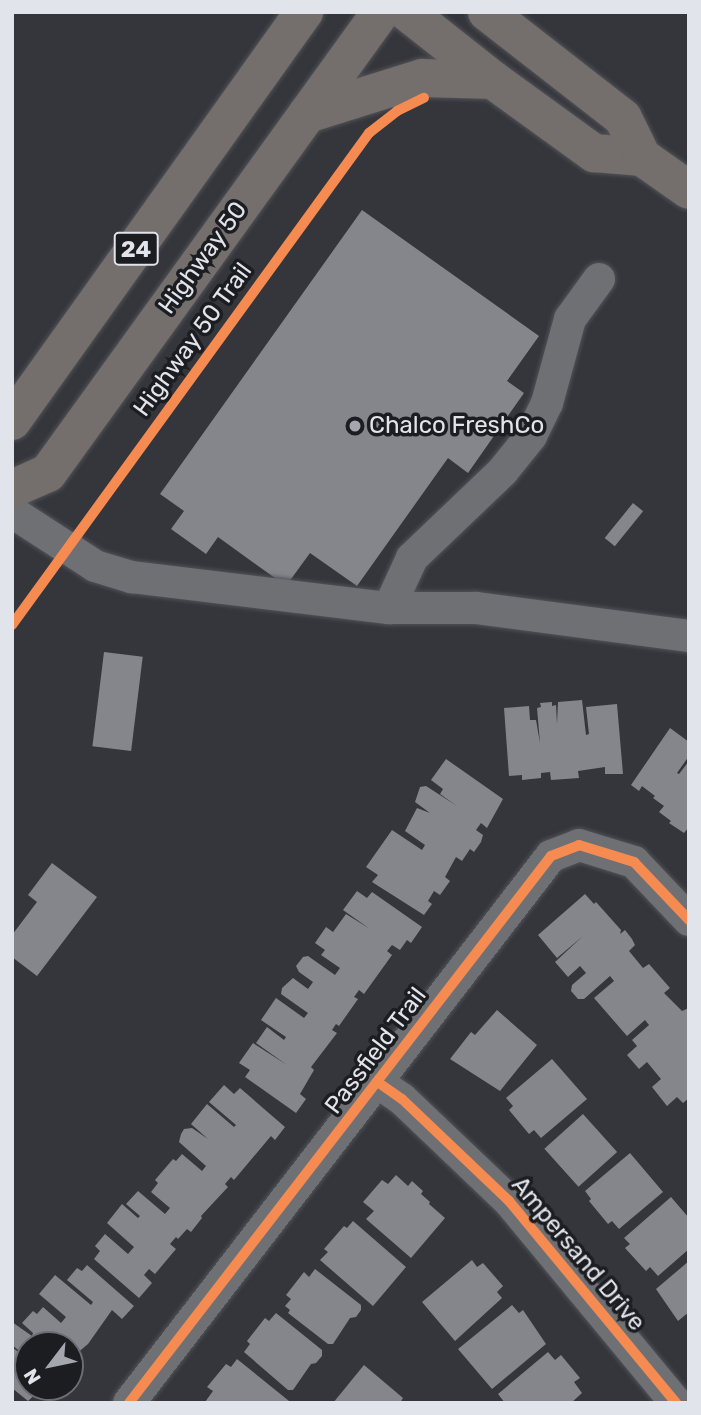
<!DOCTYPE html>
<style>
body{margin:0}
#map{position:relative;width:701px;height:1415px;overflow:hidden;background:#35363c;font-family:Rubik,sans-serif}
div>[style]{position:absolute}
.building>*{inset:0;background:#85868b;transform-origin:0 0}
.roads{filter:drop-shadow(0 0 2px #515257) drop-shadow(0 0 2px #515257)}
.minor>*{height:32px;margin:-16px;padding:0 16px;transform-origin:16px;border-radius:16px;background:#6f7074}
.major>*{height:38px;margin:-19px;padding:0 19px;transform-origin:19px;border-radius:19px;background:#746e6c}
.cycleway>*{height:10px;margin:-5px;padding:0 5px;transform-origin:5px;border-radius:5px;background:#f68b52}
.dots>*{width:19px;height:19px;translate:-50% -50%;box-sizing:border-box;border:4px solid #1b1d21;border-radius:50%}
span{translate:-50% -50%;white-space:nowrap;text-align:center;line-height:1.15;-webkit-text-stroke:7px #1b1d21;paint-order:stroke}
.shield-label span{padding:2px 5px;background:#1b1d21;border:2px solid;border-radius:5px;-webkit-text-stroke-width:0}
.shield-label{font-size:23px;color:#e2e4eb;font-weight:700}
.street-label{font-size:24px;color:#e2e4eb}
.poi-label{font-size:24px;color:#e2e4eb}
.left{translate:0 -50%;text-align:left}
.frame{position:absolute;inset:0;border:14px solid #e2e4eb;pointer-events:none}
.north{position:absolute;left:14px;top:1331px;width:70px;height:70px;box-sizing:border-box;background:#1b1d21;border:2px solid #6b6d72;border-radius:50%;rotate:238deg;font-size:19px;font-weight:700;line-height:28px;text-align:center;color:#e2e4eb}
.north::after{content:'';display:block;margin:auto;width:24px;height:32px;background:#a5a7ae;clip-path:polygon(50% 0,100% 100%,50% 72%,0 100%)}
</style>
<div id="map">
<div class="building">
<div style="clip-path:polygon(362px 210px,539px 336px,507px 381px,524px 393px,468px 473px,448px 458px,357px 586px,310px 553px,286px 586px,218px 537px,206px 554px,171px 529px,184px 511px,160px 494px)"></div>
<div style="left:633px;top:503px;width:13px;height:45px;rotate:39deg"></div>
<div style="left:104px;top:652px;width:39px;height:95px;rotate:7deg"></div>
<div style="clip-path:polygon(582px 700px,586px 735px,589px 734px,586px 707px,617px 704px,623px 774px,605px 774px,605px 767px,578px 771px,579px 778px,551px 780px,550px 772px,541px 773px,541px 778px,522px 780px,522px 775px,509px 776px,504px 708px,529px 706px,530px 720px,536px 720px,540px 743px,537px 708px,541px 707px,540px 703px,552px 702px,552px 706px,556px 705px,557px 724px,558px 702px)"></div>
<div style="clip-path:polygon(670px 728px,689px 742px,689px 756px,677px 773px,679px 774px,689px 761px,689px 827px,684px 833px,669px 823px,671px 821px,659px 812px,664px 806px,653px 798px,655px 796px,642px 786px,639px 791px,631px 785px)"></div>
<div style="clip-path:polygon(446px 759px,503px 799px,487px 828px,481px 823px,476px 830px,483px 835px,481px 842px,474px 852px,470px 849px,462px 861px,456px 857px,445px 877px,450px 881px,440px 895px,434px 891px,428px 901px,432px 904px,424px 915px,372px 882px,378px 875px,366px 867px,392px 830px,422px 850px,425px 845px,405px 831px,417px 808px,430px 813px,415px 802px,420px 787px,426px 786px,457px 806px,440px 794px,443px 789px,431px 780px)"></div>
<div style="clip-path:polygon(52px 863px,97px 897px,37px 976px,12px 957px,12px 935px,37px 902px,28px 895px)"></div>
<div style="clip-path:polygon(357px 891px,367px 898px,372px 892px,422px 927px,411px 943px,407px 940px,400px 950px,392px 945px,387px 951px,392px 955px,364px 994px,359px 990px,354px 997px,358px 999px,339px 1026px,336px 1024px,332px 1030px,337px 1033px,311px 1067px,314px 1070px,300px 1094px,306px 1099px,296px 1113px,245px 1077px,250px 1070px,239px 1063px,253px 1043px,287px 1065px,256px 1043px,267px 1027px,284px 1040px,286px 1037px,261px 1020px,276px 998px,304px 1018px,308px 1013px,281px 994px,282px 988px,293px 978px,308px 989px,313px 982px,299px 972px,296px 966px,303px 957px,308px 956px,335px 975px,340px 968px,321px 955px,325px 950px,315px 943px,326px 927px,333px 932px,346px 914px,370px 929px,343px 910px)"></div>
<div style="clip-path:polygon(585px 894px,594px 904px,596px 902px,621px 930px,620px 934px,625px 930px,632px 939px,635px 945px,629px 951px,643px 968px,649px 964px,670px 988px,664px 993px,682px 1011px,689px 1008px,689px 1098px,683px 1103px,677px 1097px,667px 1106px,652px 1087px,661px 1079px,647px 1062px,639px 1069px,627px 1055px,637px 1046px,632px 1040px,649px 1025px,645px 1020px,627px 1036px,594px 998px,614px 981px,610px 976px,584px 999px,578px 999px,571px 991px,572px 985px,586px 973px,580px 966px,568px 977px,555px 962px,583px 936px,557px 958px,538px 935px)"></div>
<div style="clip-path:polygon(497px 1010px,537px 1045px,500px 1091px,450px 1059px,471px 1032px,475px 1035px)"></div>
<div style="clip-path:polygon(552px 1059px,587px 1099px,541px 1138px,534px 1130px,529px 1134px,509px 1110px,513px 1106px,506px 1098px)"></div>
<div style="clip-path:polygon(224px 1085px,234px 1094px,240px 1088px,285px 1127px,275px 1140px,271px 1136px,234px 1180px,231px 1177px,225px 1184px,228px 1187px,201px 1216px,202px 1218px,191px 1232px,187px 1229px,178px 1239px,176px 1237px,170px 1244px,176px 1249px,155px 1274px,149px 1269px,144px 1275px,152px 1283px,139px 1298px,94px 1259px,100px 1251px,95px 1246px,105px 1234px,128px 1254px,134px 1247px,107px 1223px,122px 1204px,138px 1218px,140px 1216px,126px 1204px,138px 1191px,165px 1214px,170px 1208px,151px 1192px,158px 1183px,155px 1180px,173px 1159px,176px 1161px,182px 1154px,202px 1171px,206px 1166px,179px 1142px,181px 1134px,184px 1129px,192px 1128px,208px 1139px,191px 1124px,207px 1104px,234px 1127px,236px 1125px,209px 1102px)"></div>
<div style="left:583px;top:1114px;width:51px;height:52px;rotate:48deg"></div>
<div style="clip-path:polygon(630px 1153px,663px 1192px,619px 1229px,612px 1221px,608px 1224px,589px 1201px,591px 1199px,585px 1191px)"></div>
<div style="clip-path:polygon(396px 1175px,408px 1186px,412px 1181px,423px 1191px,421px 1194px,430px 1202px,429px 1204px,445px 1218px,411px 1258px,366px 1219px,374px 1211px,363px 1202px,382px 1180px,388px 1184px)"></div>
<div style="clip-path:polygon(671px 1197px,689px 1218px,689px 1249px,658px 1276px,650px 1267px,646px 1271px,625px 1248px,630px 1244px,624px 1238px)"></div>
<div style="clip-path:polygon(353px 1221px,406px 1267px,373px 1306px,320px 1260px,328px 1252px,324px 1249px,344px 1226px,347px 1228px)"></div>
<div style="clip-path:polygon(472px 1260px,477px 1267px,483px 1263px,503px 1286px,497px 1292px,502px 1298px,455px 1341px,422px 1302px)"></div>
<div style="clip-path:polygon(689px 1261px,689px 1312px,678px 1321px,656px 1289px)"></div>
<div style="clip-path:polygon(87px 1265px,134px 1306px,122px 1319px,112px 1310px,88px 1344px,70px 1359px,70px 1345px,28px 1345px,28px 1358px,12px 1345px,12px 1322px,32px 1336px,33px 1333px,22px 1323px,33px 1311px,37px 1314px,43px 1307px,61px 1323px,66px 1317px,39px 1294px,55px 1275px,91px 1305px,93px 1302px,67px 1280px,77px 1268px,82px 1271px)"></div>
<div style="clip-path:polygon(315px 1269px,361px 1305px,361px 1310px,356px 1317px,350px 1318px,333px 1344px,328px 1344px,288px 1313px,290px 1310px,285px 1306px,291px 1299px,286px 1295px,304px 1272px,309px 1277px)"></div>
<div style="clip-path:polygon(512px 1305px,519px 1313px,523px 1310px,546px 1344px,492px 1389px,458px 1349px)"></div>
<div style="clip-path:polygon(276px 1313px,322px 1350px,322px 1356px,316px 1363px,311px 1364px,293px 1390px,288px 1390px,244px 1352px,250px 1344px,247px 1341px,265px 1318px,269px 1321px)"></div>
<div style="clip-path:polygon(12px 1347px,28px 1360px,28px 1387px,43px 1387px,28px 1401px,12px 1388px)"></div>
<div style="clip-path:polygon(548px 1352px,555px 1360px,561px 1355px,580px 1378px,574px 1382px,582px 1393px,571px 1403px,505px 1403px,498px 1394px)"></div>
<div style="clip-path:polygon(237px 1359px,289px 1401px,287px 1403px,205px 1402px,213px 1391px,207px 1387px,226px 1364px,231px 1367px)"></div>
<div style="clip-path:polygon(364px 1365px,403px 1398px,400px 1403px,333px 1403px)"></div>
</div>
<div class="roads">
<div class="minor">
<div style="left:599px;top:279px;width:49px;rotate:125.9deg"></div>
<div style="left:570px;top:319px;width:87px;rotate:105.3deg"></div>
<div style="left:547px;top:403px;width:37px;rotate:116deg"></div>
<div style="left:531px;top:436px;width:45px;rotate:128.7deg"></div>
<div style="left:503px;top:471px;width:126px;rotate:136.3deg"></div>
<div style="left:412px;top:558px;width:55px;rotate:114.7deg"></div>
<div style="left:389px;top:608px;width:87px"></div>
<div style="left:476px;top:608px;width:215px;rotate:7.5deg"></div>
<div style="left:12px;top:512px;width:99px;rotate:33deg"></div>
<div style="left:95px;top:566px;width:39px;rotate:17deg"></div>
<div style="left:132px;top:577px;width:259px;rotate:6.9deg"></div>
<div style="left:379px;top:1083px;width:28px;rotate:35deg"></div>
<div style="left:402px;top:1099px;width:148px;rotate:43.6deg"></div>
<div style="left:509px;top:1201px;width:262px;rotate:50.4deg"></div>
<div style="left:129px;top:1403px;width:691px;rotate:-52.35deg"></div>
<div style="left:551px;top:856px;width:30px;rotate:-21deg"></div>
<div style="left:579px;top:845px;width:58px;rotate:17.2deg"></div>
<div style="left:634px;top:862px;width:80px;rotate:46.5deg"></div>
</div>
<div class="major">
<div style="left:407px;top:12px;width:110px;rotate:38.3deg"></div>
<div style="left:493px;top:80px;width:125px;rotate:35.9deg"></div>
<div style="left:594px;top:153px;width:48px;rotate:4.8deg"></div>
<div style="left:487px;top:12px;width:172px;rotate:37.9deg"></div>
<div style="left:623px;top:118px;width:43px;rotate:64deg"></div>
<div style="left:642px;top:157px;width:57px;rotate:35.1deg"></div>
<div style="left:307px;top:114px;width:121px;rotate:-17.4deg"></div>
<div style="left:422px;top:78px;width:71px;rotate:1.6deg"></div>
<div style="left:12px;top:421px;width:503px;rotate:-54.48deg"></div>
<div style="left:12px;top:489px;width:39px;rotate:-24deg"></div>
<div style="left:48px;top:473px;width:569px;rotate:-54.16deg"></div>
</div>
</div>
<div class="cycleway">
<div style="left:12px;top:625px;width:608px;rotate:-54.03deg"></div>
<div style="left:369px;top:133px;width:36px;rotate:-38deg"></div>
<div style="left:397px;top:111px;width:30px;rotate:-26deg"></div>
<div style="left:379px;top:1083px;width:28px;rotate:35deg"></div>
<div style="left:402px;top:1099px;width:148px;rotate:43.6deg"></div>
<div style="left:509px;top:1201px;width:262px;rotate:50.4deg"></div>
<div style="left:129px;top:1403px;width:691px;rotate:-52.35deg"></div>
<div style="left:551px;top:856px;width:30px;rotate:-21deg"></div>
<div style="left:579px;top:845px;width:58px;rotate:17.2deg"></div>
<div style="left:634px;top:862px;width:80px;rotate:46.5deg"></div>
</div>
<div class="dots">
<div style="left:355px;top:426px;background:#a5a7ae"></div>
</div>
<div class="shield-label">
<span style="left:136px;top:249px">24</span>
</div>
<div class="street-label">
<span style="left:203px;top:258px;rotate:-54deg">Highway 50</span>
<span style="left:193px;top:340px;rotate:-54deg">Highway 50 Trail</span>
<span style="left:376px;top:1051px;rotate:-53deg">Passfield Trail</span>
<span style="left:578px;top:1254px;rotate:50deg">Ampersand Drive</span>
</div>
<div class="poi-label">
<span class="left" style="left:369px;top:426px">Chalco FreshCo</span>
</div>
<div class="frame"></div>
<div class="north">N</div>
</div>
